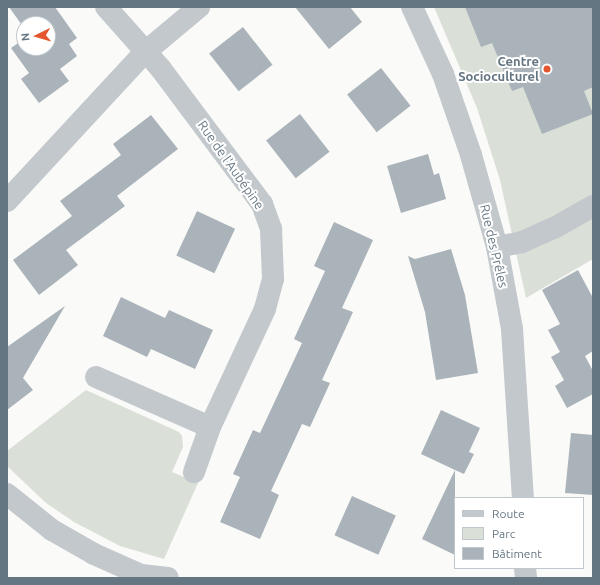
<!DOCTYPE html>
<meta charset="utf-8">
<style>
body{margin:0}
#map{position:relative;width:600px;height:585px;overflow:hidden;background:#fafaf8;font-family:Ubuntu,sans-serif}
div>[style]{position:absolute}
.green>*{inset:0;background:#dadfd7}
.building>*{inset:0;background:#aab3b9;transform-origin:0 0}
.minor>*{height:22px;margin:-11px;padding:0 11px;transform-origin:11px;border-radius:11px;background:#c3c8cc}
.dots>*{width:11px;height:11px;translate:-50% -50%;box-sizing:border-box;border:2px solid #fff;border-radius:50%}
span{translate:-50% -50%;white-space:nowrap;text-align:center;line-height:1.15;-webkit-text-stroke:4px #fff;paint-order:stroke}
.poi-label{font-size:13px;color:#657683;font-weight:700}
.right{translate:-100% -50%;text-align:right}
.street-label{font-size:13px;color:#657683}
.frame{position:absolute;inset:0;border:8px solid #657683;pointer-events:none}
.legend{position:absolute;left:454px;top:497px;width:130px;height:72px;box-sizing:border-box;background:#fff;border:1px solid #c1c8cd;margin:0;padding:5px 7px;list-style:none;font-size:12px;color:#657683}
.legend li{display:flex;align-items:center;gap:8px;height:20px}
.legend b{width:20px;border:1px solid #c1c8cd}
.north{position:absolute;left:16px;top:16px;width:40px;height:40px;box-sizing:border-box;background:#fff;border:1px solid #c1c8cd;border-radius:50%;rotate:265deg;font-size:11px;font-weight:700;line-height:16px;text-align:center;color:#657683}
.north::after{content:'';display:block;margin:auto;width:14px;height:18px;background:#e4572e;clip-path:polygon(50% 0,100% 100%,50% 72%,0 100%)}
</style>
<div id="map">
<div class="green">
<div style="clip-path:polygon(434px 7px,593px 7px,593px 259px,526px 298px,500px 180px,477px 108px)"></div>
<div style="clip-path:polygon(86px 390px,179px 432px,182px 436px,183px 447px,172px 472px,198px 483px,164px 559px,120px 546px,74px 522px,46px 503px,7px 466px,7px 451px)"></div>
</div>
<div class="building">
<div style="clip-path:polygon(9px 7px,55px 7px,77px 38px,69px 44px,77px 56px,60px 69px,69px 81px,39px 103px,21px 79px,29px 73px,11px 48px,24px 39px,24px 48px,48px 48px,48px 24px,24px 24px,24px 28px)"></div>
<div style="clip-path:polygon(295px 7px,350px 7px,362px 22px,329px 49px)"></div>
<div style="clip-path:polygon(465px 7px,593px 7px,593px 87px,584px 91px,593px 114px,542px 134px,523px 87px,512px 91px,492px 43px,481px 47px)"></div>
<div style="left:243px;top:27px;width:48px;height:43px;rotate:52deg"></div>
<div style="left:381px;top:68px;width:48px;height:43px;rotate:52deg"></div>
<div style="left:300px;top:114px;width:48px;height:43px;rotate:52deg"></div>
<div style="clip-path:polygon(151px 115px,178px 149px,117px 196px,125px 206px,66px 250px,78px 265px,39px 295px,13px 260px,72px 216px,60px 201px,121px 155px,113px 144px)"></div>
<div style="clip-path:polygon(428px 154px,434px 175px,439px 173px,446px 199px,401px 213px,387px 166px)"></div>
<div style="left:197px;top:211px;width:42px;height:49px;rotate:25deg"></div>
<div style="clip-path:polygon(334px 222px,373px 240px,342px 308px,353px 312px,322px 380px,330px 383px,310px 427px,302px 424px,271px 491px,279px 495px,260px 539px,220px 522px,240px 477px,233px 474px,253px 430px,260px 433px,302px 343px,294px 339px,325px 271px,314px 266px)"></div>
<div style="clip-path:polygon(451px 249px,465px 295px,478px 373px,436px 380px,425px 312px,408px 256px,415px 259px)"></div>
<div style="clip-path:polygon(578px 270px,593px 298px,593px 351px,585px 356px,593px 371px,593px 394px,567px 408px,555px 386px,564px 380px,551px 357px,560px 352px,548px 330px,560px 324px,542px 290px)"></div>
<div style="clip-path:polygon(121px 297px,165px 318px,169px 310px,213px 330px,195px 369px,151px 349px,147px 357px,103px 336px)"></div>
<div style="clip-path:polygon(65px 306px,23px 378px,33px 390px,7px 410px,7px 347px)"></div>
<div style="clip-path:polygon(441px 410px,480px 428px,469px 452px,474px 454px,464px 474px,455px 470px,455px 555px,422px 539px,455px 470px,421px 454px)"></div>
<div style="clip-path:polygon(571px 433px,593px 435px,593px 495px,565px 493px)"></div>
<div style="left:352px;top:496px;width:48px;height:43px;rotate:24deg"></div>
</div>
<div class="minor">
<div style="left:106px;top:7px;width:83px;rotate:48.4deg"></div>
<div style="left:161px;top:69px;width:169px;rotate:53.2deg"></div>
<div style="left:262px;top:204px;width:27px;rotate:70deg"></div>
<div style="left:271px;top:229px;width:50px;rotate:87.7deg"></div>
<div style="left:273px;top:279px;width:31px;rotate:105deg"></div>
<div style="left:265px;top:309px;width:130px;rotate:115deg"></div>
<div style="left:210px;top:427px;width:48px;rotate:109.6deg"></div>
<div style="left:412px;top:7px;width:74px;rotate:65.2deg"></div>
<div style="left:443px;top:74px;width:86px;rotate:70.9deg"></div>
<div style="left:471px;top:155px;width:96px;rotate:74.2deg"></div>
<div style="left:497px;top:247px;width:83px;rotate:79.6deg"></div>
<div style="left:512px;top:329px;width:169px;rotate:86.3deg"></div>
<div style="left:7px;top:201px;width:202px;rotate:-47.2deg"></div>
<div style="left:144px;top:53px;width:72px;rotate:-39.9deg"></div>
<div style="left:497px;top:247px;width:25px;rotate:-11deg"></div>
<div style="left:522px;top:242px;width:35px;rotate:-24deg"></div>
<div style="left:554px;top:228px;width:45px;rotate:-29.4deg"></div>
<div style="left:96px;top:377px;width:124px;rotate:23.7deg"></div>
<div style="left:7px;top:494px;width:58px;rotate:38.7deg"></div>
<div style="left:52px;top:530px;width:48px;rotate:29.7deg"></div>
<div style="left:94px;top:554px;width:51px;rotate:24.1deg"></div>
<div style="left:141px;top:575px;width:27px;rotate:6deg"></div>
<div style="left:525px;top:568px;width:10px;rotate:84deg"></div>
</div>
<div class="dots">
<div style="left:547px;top:69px;background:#e4572e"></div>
</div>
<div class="poi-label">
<span class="right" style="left:539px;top:69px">Centre<br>Socioculturel</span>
</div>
<div class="street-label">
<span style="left:231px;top:165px;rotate:55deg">Rue de l'Aubépine</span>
<span style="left:494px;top:246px;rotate:77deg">Rue des Prêles</span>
</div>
<div class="frame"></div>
<ul class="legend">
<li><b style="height:5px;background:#c3c8cc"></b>Route</li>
<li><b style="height:11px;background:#dadfd7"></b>Parc</li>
<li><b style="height:11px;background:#aab3b9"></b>Bâtiment</li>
</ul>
<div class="north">N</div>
</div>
